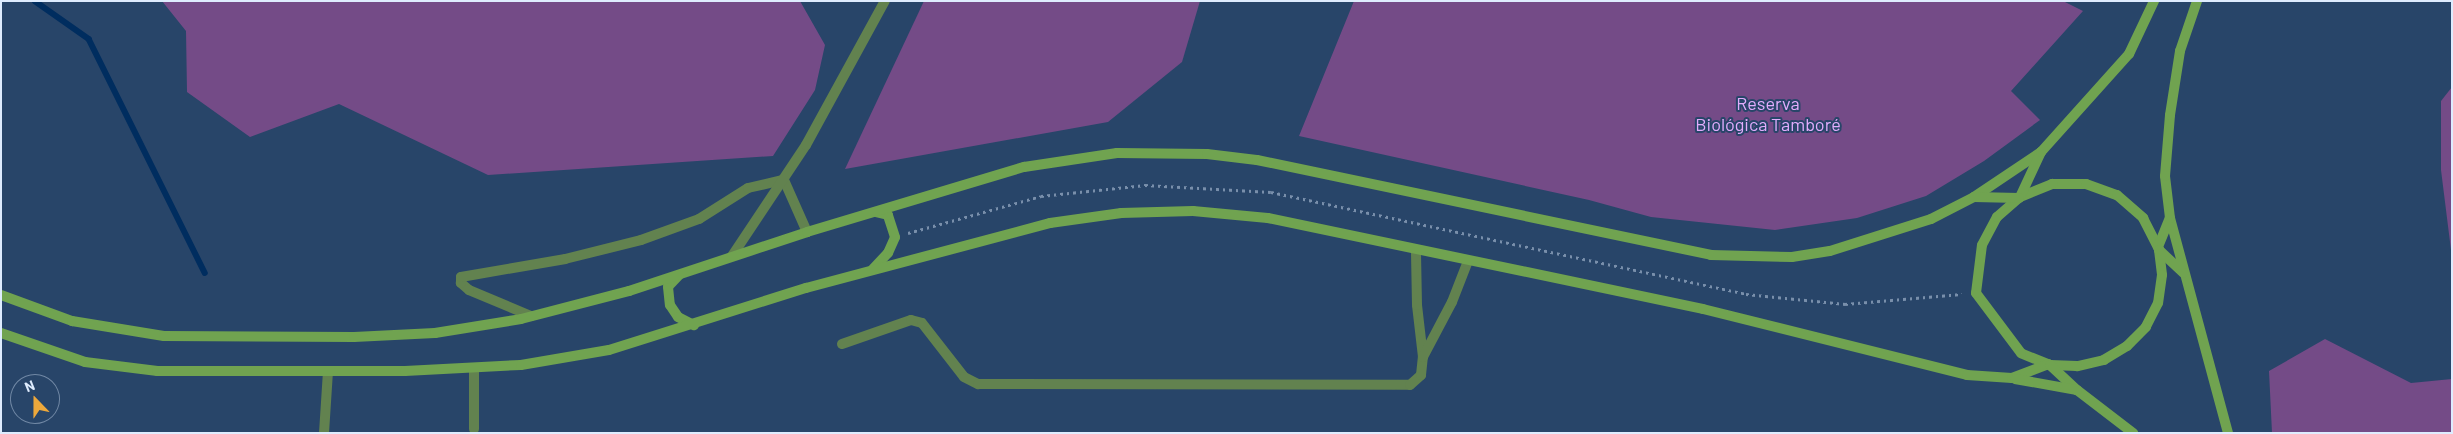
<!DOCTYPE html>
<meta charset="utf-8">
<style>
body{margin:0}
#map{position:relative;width:2453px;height:434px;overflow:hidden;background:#284569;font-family:Barlow,sans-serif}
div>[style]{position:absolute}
.green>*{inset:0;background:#744b87}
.stream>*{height:5.5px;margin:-2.75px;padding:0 2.75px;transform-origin:2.75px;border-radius:2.75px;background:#002d5f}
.path>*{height:3px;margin-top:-1.5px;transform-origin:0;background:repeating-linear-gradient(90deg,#798fab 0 2.5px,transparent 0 6.5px)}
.service>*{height:10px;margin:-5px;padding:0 5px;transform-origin:5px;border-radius:5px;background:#62824f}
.minor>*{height:10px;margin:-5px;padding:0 5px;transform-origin:5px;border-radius:5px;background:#62824f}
.secondary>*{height:10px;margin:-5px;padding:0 5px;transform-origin:5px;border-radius:5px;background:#70a350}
span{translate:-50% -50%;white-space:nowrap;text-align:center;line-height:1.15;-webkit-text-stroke:4px #284569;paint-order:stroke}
.park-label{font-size:18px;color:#e3acfd}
.frame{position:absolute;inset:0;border:2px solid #deecfe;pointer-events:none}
.north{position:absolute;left:10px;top:374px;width:50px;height:50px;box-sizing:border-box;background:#284569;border:1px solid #7188a5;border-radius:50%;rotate:338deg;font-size:14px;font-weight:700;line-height:20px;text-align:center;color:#deecfe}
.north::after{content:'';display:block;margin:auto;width:18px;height:22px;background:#eda83b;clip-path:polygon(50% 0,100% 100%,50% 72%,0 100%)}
</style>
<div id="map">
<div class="green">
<div style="clip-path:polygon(162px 1px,800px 1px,825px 45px,815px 90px,773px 156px,488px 175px,339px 104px,250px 137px,187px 92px,186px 31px)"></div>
<div style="clip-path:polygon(924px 1px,1200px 1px,1182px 62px,1108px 122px,845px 169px)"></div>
<div style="clip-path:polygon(1354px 1px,2063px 1px,2083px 11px,2011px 91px,2040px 120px,1984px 161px,1926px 196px,1857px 218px,1775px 230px,1651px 217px,1589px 200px,1299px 136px)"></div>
<div style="clip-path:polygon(2452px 87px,2452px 258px,2441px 170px,2441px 101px)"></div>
<div style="clip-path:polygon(2325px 339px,2411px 383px,2452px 379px,2452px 433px,2272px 433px,2269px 371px)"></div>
</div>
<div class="stream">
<div style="left:35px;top:1px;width:66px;rotate:35.1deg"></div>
<div style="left:89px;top:39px;width:261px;rotate:63.6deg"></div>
</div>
<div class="path">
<div style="left:908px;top:233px;width:138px;rotate:-15.5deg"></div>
<div style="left:1041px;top:196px;width:105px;rotate:-6deg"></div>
<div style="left:1145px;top:185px;width:126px;rotate:3.2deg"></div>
<div style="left:1271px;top:192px;width:486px;rotate:12.1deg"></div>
<div style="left:1746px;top:294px;width:100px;rotate:5.8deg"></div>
<div style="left:1845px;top:304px;width:117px;rotate:-4.9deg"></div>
</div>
<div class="service">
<div style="left:531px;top:316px;width:67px;rotate:-157.2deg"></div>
<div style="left:469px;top:290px;width:11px;rotate:-139deg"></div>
<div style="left:461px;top:283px;width:6px;rotate:-90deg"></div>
<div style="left:461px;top:277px;width:106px;rotate:-9.8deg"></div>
<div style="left:565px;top:259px;width:78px;rotate:-14deg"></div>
<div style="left:641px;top:240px;width:62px;rotate:-19.9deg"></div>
<div style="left:699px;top:219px;width:58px;rotate:-32.3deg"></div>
<div style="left:748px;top:188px;width:37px;rotate:-13deg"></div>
<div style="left:842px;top:344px;width:73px;rotate:-19.2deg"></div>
<div style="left:911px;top:320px;width:11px;rotate:15deg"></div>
<div style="left:922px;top:323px;width:68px;rotate:52.1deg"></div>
<div style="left:964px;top:377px;width:16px;rotate:27deg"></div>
<div style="left:978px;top:384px;width:432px;rotate:0.1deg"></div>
<div style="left:1410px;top:385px;width:15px;rotate:-42deg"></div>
<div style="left:1421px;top:375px;width:18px;rotate:-84deg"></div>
<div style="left:1423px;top:357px;width:52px;rotate:-96.6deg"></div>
<div style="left:1417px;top:305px;width:54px;rotate:-91.1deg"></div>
<div style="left:1423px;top:357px;width:62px;rotate:-62.2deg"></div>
<div style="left:1452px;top:302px;width:44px;rotate:-68.7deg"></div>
<div style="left:474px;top:429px;width:61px;rotate:-90deg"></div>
<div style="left:324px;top:433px;width:62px;rotate:-86.3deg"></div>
</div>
<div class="minor">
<div style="left:784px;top:180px;width:57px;rotate:66.1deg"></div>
<div style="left:732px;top:256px;width:133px;rotate:-56.3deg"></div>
<div style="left:806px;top:145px;width:164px;rotate:-61.3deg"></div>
</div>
<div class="secondary">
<div style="left:2052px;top:184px;width:34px"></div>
<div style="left:2086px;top:184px;width:33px;rotate:20deg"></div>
<div style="left:2117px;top:195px;width:35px;rotate:41deg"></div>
<div style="left:2143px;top:218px;width:36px;rotate:63deg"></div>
<div style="left:2159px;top:250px;width:25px;rotate:83deg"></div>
<div style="left:2162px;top:275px;width:28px;rotate:98deg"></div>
<div style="left:2158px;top:303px;width:27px;rotate:117deg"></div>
<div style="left:2146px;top:327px;width:27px;rotate:135deg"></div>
<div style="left:2127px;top:346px;width:27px;rotate:149deg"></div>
<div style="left:2104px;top:360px;width:28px;rotate:167deg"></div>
<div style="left:2077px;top:366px;width:27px;rotate:-178deg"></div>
<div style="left:2050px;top:365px;width:31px;rotate:-158deg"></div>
<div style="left:2021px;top:353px;width:75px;rotate:-126.9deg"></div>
<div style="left:1976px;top:293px;width:48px;rotate:-82.9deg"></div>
<div style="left:1982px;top:245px;width:32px;rotate:-62deg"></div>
<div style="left:1997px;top:217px;width:30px;rotate:-41deg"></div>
<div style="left:2020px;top:197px;width:35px;rotate:-22deg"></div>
<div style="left:1974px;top:197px;width:81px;rotate:-33.9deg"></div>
<div style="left:2020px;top:197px;width:50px;rotate:-65deg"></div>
<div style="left:2041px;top:152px;width:132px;rotate:-48.1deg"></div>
<div style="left:2129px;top:54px;width:59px;rotate:-64.7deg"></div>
<div style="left:2170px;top:218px;width:223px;rotate:74.9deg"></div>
<div style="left:2158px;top:247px;width:31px;rotate:-68deg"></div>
<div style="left:2170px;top:218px;width:42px;rotate:-96.8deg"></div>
<div style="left:2165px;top:176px;width:61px;rotate:-85.3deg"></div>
<div style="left:2170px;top:115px;width:65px;rotate:-81.1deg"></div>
<div style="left:2180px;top:51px;width:53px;rotate:-71.2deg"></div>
<div style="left:2159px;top:250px;width:33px;rotate:43deg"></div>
<div style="left:873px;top:269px;width:22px;rotate:-47deg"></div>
<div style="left:888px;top:253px;width:17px;rotate:-66deg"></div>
<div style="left:895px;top:237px;width:23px;rotate:-108deg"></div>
<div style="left:888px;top:215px;width:12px;rotate:-166deg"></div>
<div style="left:679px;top:275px;width:16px;rotate:133deg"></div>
<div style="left:668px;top:287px;width:18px;rotate:84deg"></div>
<div style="left:670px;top:305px;width:14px;rotate:56deg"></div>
<div style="left:678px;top:317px;width:18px;rotate:27deg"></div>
<div style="left:1px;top:295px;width:76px;rotate:20.1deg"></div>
<div style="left:72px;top:321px;width:93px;rotate:9.3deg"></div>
<div style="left:164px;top:336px;width:190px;rotate:0.3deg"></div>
<div style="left:354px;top:337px;width:81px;rotate:-2.8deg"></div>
<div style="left:435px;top:333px;width:87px;rotate:-9.2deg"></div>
<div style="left:521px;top:319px;width:112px;rotate:-14.5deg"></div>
<div style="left:629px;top:291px;width:188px;rotate:-18.3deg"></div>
<div style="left:807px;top:232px;width:227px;rotate:-16.7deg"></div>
<div style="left:1024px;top:167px;width:94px;rotate:-8.6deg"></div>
<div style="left:1117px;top:153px;width:90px;rotate:0.6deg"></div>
<div style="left:1207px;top:154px;width:50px;rotate:6.8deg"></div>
<div style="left:1257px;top:160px;width:464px;rotate:11.8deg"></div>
<div style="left:1711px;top:255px;width:81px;rotate:1.4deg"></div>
<div style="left:1792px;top:257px;width:38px;rotate:-9deg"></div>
<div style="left:1830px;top:251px;width:106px;rotate:-17.6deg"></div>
<div style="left:1931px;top:219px;width:48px;rotate:-27.1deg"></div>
<div style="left:1974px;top:197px;width:45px;rotate:1.3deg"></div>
<div style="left:1px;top:333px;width:89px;rotate:19deg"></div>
<div style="left:85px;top:362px;width:73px;rotate:7.1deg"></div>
<div style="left:157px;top:371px;width:248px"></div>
<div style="left:405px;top:371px;width:116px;rotate:-3deg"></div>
<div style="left:521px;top:365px;width:89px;rotate:-9.7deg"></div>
<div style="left:609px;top:350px;width:207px;rotate:-17.5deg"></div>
<div style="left:806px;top:288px;width:253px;rotate:-14.9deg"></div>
<div style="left:1050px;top:223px;width:72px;rotate:-8deg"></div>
<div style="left:1121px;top:213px;width:72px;rotate:-1.6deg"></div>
<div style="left:1193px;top:211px;width:75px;rotate:5.3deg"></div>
<div style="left:1268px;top:218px;width:444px;rotate:11.8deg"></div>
<div style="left:1703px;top:309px;width:272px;rotate:14deg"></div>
<div style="left:1967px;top:375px;width:45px;rotate:3.8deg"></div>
<div style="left:2012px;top:378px;width:39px;rotate:-21deg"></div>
<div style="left:2050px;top:365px;width:37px;rotate:43deg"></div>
<div style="left:2077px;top:390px;width:71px;rotate:37.5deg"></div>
<div style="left:2015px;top:379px;width:63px;rotate:10.1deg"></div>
</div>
<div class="park-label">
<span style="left:1768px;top:114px">Reserva<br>Biológica Tamboré</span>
</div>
<div class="frame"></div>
<div class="north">N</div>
</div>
